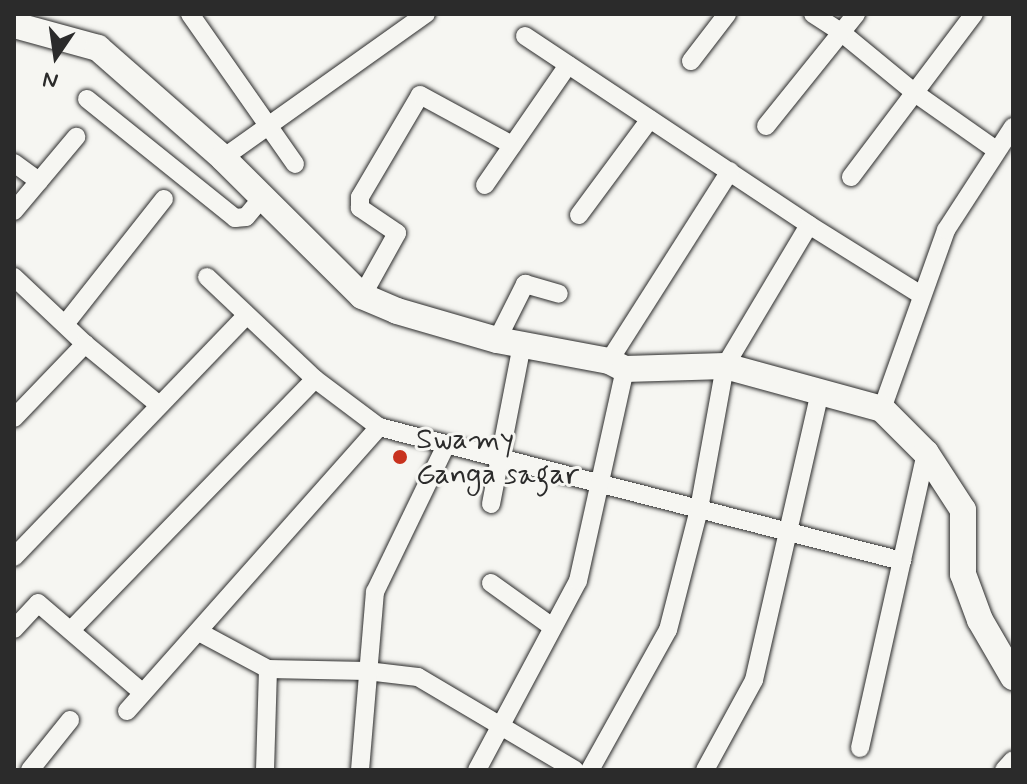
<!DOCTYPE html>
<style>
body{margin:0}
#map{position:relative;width:1027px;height:784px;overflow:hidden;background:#f6f6f2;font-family:Mynerve,sans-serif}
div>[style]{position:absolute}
.roads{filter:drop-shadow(0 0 2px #2b2b2b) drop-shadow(0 0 2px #2b2b2b)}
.street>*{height:18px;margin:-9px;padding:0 9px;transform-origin:9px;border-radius:9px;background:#f6f6f2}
.secondary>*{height:26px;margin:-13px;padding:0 13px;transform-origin:13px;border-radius:13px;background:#f6f6f2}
.dots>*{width:22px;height:22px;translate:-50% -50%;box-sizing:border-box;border:4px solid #f6f6f2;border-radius:50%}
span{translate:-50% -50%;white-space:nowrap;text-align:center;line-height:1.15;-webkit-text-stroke:6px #f6f6f2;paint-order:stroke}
.poi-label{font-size:30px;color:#2b2b2b}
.left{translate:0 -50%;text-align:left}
.frame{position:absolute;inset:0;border:16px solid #2b2b2b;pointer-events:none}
.north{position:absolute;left:16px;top:16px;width:80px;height:80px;-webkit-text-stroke:6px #f6f6f2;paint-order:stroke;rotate:193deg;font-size:22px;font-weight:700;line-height:32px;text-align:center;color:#2b2b2b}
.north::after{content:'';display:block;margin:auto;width:28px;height:36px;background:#2b2b2b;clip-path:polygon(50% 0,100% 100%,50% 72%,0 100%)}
</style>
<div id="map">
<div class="roads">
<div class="street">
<div style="left:190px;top:14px;width:183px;rotate:55deg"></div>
<div style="left:813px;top:14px;width:35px;rotate:33deg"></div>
<div style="left:842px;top:33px;width:94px;rotate:39.4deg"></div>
<div style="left:915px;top:93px;width:99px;rotate:35.1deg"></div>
<div style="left:525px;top:36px;width:341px;rotate:33.6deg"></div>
<div style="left:809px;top:225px;width:132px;rotate:32deg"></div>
<div style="left:691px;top:61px;width:59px;rotate:-52.5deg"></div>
<div style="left:87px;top:99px;width:190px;rotate:38.8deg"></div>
<div style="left:235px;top:218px;width:11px;rotate:-5deg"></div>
<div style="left:246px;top:217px;width:23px;rotate:-50deg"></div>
<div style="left:766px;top:126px;width:144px;rotate:-51.2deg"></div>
<div style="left:223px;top:158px;width:249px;rotate:-35.4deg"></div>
<div style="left:14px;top:163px;width:31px;rotate:36deg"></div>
<div style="left:851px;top:177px;width:204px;rotate:-53deg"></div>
<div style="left:485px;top:185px;width:146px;rotate:-55.3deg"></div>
<div style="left:14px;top:211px;width:97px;rotate:-50deg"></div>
<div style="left:579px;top:215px;width:119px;rotate:-53.5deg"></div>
<div style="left:14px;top:277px;width:98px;rotate:43.3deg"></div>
<div style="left:85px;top:344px;width:96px;rotate:39.5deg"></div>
<div style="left:207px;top:277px;width:149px;rotate:43.4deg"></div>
<div style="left:315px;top:379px;width:80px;rotate:36.9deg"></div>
<div style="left:379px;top:427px;width:540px;rotate:14.37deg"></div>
<div style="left:362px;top:296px;width:72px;rotate:-60.9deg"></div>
<div style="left:397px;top:233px;width:45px;rotate:-146deg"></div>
<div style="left:360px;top:208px;width:11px;rotate:-90deg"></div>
<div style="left:360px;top:197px;width:118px;rotate:-59.5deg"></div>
<div style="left:420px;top:95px;width:105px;rotate:28.5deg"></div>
<div style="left:66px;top:323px;width:158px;rotate:-51.7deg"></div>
<div style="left:497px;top:340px;width:63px;rotate:-63.4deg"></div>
<div style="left:525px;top:284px;width:35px;rotate:16deg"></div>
<div style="left:609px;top:361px;width:225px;rotate:-57.5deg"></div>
<div style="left:882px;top:409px;width:190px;rotate:-70.3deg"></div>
<div style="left:946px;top:230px;width:123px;rotate:-57deg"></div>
<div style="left:14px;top:418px;width:103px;rotate:-46.2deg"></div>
<div style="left:491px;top:504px;width:162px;rotate:-79deg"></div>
<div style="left:14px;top:557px;width:333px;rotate:-46.1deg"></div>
<div style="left:491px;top:583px;width:74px;rotate:35.6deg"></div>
<div style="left:14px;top:629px;width:35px;rotate:-47deg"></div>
<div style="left:38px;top:603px;width:138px;rotate:40.6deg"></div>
<div style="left:71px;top:630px;width:350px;rotate:-45.8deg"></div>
<div style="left:199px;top:632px;width:78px;rotate:28.2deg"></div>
<div style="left:268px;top:669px;width:99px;rotate:1.2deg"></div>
<div style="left:367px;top:671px;width:51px;rotate:6.7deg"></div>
<div style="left:418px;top:677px;width:182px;rotate:30.6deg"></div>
<div style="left:127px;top:711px;width:380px;rotate:-48.4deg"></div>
<div style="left:860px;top:748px;width:302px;rotate:-77.4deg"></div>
<div style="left:30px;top:770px;width:64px;rotate:-51.3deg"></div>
<div style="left:265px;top:770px;width:101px;rotate:-88.3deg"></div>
<div style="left:360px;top:770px;width:179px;rotate:-85.2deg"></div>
<div style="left:375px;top:592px;width:163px;rotate:-64.2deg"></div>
<div style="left:477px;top:770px;width:214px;rotate:-61.9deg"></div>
<div style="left:578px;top:581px;width:217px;rotate:-77.5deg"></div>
<div style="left:590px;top:770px;width:160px;rotate:-60.9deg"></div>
<div style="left:668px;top:630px;width:125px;rotate:-75.6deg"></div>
<div style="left:699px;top:509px;width:145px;rotate:-79.7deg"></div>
<div style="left:725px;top:366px;width:164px;rotate:-59.2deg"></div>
<div style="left:705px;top:770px;width:102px;rotate:-61.4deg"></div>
<div style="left:754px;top:680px;width:296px;rotate:-77.1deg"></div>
<div style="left:1004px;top:770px;width:13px;rotate:-48deg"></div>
</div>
<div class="secondary">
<div style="left:14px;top:25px;width:87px;rotate:15.3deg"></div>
<div style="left:98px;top:48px;width:167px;rotate:41.3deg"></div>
<div style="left:223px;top:158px;width:196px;rotate:44.8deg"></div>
<div style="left:362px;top:296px;width:38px;rotate:23deg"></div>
<div style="left:397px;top:311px;width:104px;rotate:16.2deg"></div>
<div style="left:497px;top:340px;width:114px;rotate:10.6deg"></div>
<div style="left:609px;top:361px;width:18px;rotate:27deg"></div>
<div style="left:625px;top:369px;width:100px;rotate:-1.7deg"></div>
<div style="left:725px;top:366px;width:163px;rotate:15.3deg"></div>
<div style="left:882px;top:409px;width:62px;rotate:45deg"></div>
<div style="left:926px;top:453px;width:68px;rotate:57deg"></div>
<div style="left:963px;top:510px;width:64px;rotate:90deg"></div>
<div style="left:963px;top:574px;width:49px;rotate:69.7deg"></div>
<div style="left:980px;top:620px;width:66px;rotate:59.9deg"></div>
</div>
</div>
<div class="dots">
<div style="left:400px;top:457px;background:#c8321e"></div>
</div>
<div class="poi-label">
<span class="left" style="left:416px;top:457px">Swamy<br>Ganga sagar</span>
</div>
<div class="frame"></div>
<div class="north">N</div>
</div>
